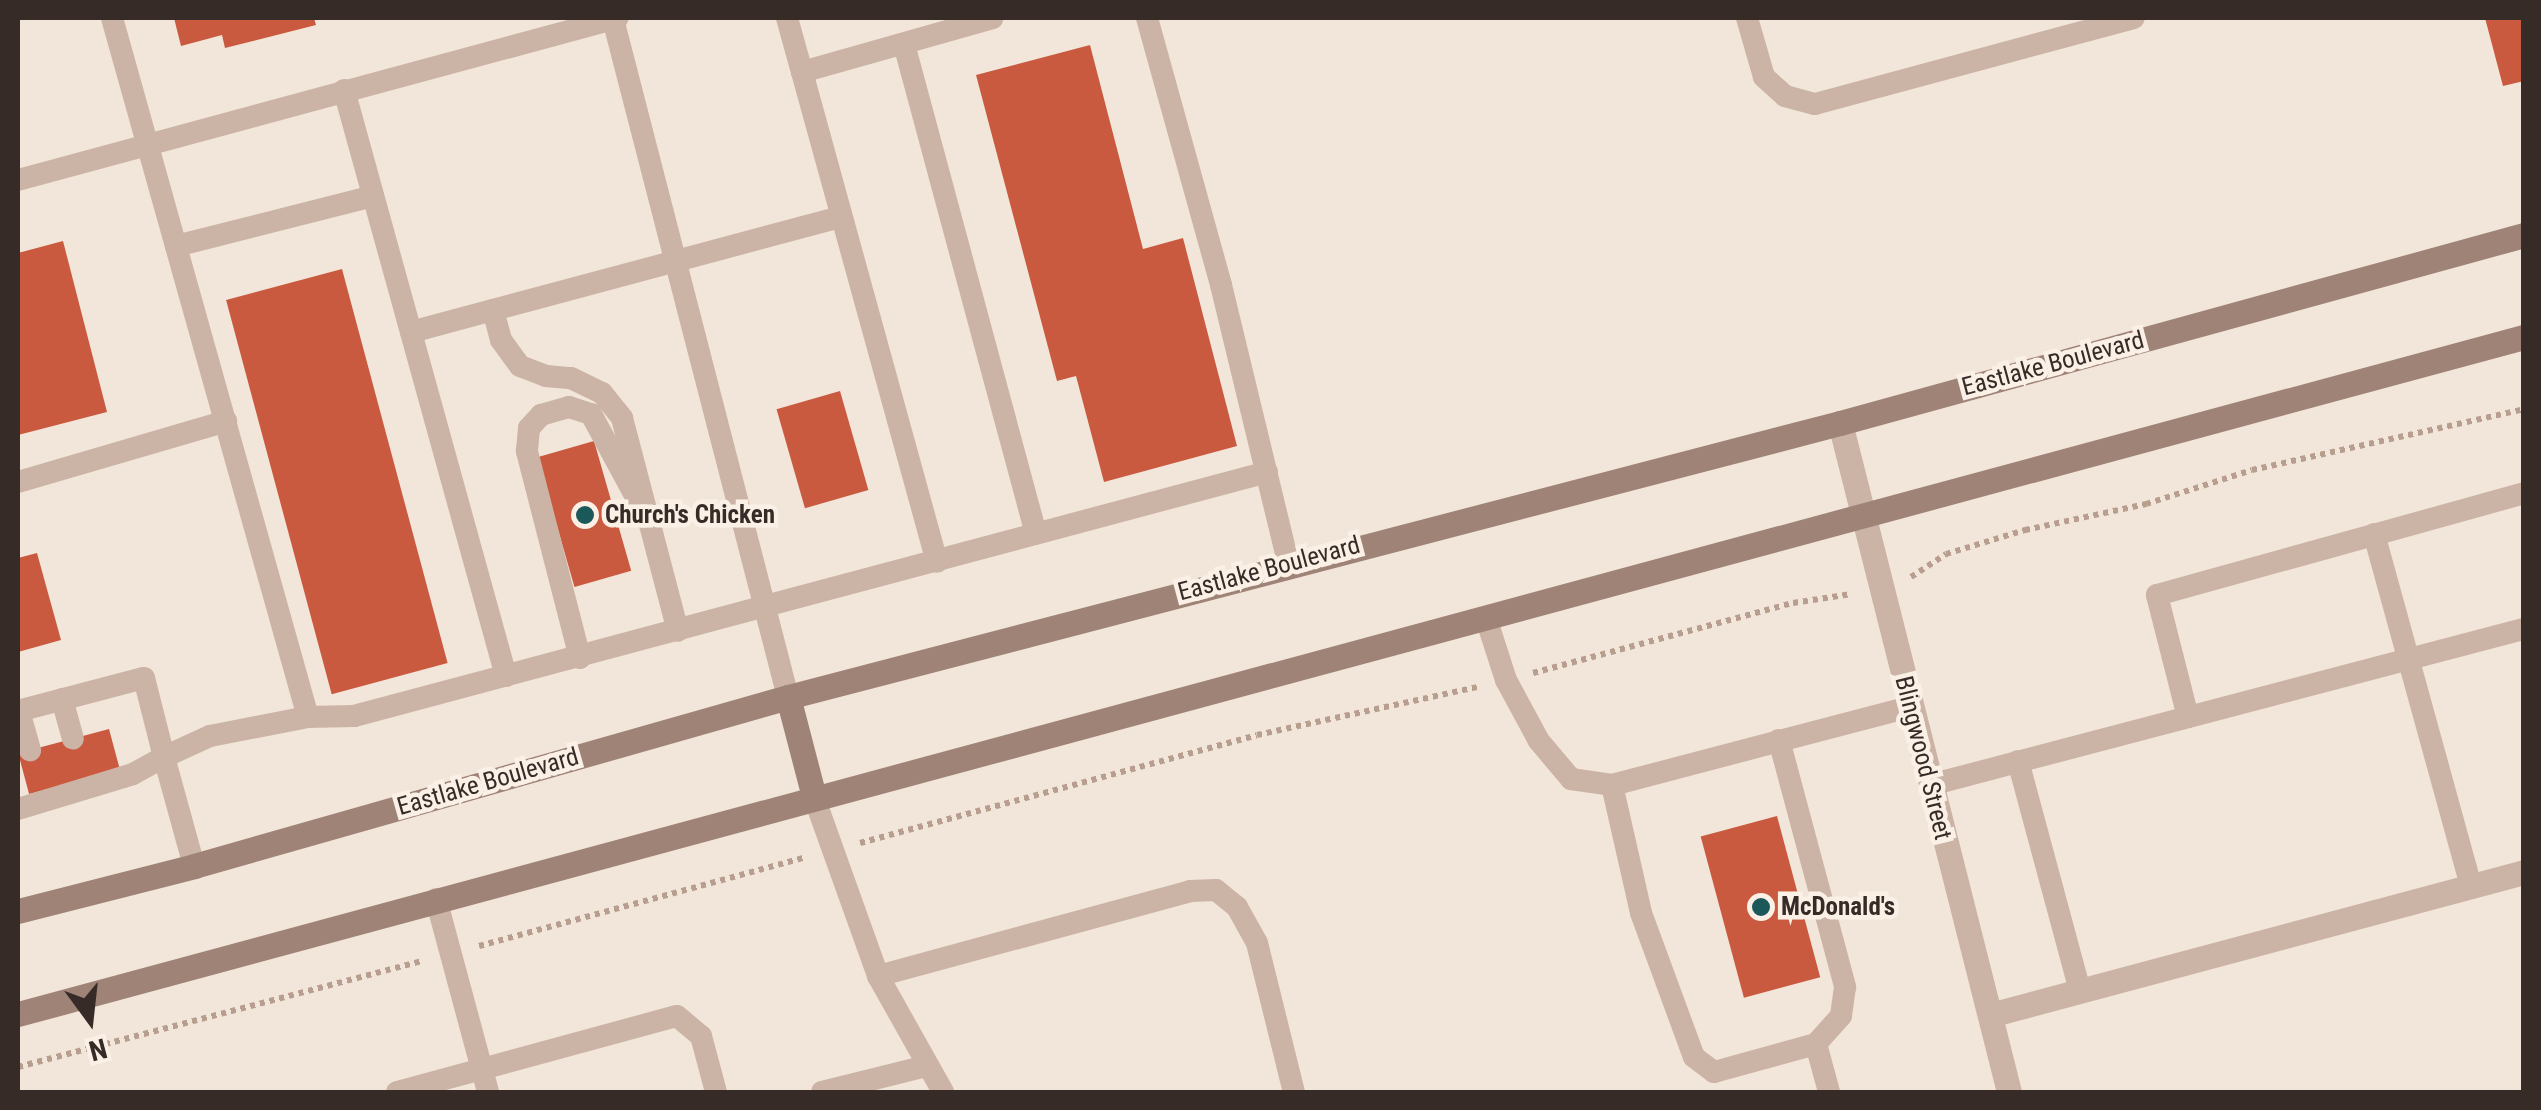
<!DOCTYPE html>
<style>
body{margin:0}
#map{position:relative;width:2541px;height:1110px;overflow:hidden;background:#f2e5d9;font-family:"Roboto Condensed",sans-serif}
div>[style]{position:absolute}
.building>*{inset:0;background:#ca5a3f;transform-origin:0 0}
.path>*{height:6px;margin-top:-3px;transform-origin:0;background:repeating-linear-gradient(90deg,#b79e8f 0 5px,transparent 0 10px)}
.lane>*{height:22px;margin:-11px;padding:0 11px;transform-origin:11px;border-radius:11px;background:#cbb4a5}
.street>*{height:25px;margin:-12.5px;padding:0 12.5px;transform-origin:12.5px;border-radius:12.5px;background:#cbb4a5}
.secondary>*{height:25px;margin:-12.5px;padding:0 12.5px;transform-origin:12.5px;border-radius:12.5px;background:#9e8376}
.dots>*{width:28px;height:28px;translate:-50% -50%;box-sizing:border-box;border:5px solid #faf0e6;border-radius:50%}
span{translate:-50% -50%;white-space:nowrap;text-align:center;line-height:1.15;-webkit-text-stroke:9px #faf0e6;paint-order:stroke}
.street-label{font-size:25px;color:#362b27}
.poi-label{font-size:25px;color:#362b27;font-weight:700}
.left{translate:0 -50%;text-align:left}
.frame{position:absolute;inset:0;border:20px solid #362b27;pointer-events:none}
.north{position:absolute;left:40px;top:970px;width:100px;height:100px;-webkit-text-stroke:8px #faf0e6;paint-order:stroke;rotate:165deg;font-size:28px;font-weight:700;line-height:40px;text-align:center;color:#362b27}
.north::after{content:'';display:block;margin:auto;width:35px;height:45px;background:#362b27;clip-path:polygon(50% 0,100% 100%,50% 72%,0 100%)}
</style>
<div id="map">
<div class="building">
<div style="clip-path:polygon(174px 18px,314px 18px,316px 25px,225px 48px,222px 35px,181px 46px)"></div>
<div style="clip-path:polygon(2485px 18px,2524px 18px,2524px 81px,2503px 86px)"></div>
<div style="clip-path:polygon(1090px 45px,1143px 249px,1183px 238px,1237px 446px,1104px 482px,1076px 376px,1057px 381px,976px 75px)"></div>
<div style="clip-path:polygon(63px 241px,107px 412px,18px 435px,18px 253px)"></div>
<div style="left:342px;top:269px;width:408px;height:120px;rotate:75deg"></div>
<div style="left:840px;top:391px;width:103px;height:66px;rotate:74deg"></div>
<div style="left:594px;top:441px;width:135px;height:59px;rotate:74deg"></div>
<div style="clip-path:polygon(37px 553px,61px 640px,18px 652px,18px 558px)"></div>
<div style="left:109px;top:729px;width:42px;height:94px;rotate:75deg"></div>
<div style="left:1777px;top:816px;width:167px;height:79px;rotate:75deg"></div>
</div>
<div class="path">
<div style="left:1911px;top:577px;width:42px;rotate:-33.3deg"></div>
<div style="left:1946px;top:554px;width:83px;rotate:-16.9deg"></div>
<div style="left:2025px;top:530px;width:124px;rotate:-12.1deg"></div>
<div style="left:2146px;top:504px;width:111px;rotate:-17.8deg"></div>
<div style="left:2252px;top:470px;width:279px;rotate:-12.6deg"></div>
<div style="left:1533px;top:673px;width:269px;rotate:-15.1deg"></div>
<div style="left:1793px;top:603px;width:59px;rotate:-8.8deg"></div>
<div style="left:860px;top:843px;width:411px;rotate:-15.2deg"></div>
<div style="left:1257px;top:735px;width:226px;rotate:-12.3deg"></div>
<div style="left:479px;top:946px;width:337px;rotate:-15.2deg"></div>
<div style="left:18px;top:1067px;width:419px;rotate:-14.7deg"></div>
</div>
<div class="lane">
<div style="left:112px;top:18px;width:726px;rotate:74.34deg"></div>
<div style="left:787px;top:18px;width:56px;rotate:74.5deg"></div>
<div style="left:802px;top:72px;width:198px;rotate:-15.8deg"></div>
<div style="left:1147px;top:18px;width:277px;rotate:74.5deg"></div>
<div style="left:1221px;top:285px;width:286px;rotate:76.4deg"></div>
<div style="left:1747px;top:18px;width:61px;rotate:73.9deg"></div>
<div style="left:1764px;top:77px;width:28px;rotate:42deg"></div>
<div style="left:1785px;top:96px;width:31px;rotate:15deg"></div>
<div style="left:1815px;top:104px;width:330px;rotate:-15.1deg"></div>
<div style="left:613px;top:19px;width:700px;rotate:75.53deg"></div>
<div style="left:904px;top:44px;width:507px;rotate:74.92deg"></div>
<div style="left:802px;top:72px;width:508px;rotate:74.6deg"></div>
<div style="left:344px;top:90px;width:608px;rotate:74.55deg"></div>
<div style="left:18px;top:180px;width:621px;rotate:-15.13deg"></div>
<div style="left:176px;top:246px;width:203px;rotate:-14.2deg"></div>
<div style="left:493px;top:310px;width:31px;rotate:75deg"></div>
<div style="left:501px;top:340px;width:32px;rotate:54deg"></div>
<div style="left:520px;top:366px;width:28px;rotate:21deg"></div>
<div style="left:546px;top:376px;width:25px;rotate:5deg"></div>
<div style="left:571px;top:378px;width:34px;rotate:26deg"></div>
<div style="left:602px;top:393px;width:32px;rotate:51deg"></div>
<div style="left:622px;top:418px;width:220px;rotate:75.3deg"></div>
<div style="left:411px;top:332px;width:445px;rotate:-15deg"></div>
<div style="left:18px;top:482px;width:217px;rotate:-16.3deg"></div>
<div style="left:2374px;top:534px;width:365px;rotate:74.6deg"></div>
<div style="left:1486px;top:618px;width:65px;rotate:72.1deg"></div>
<div style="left:1506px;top:680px;width:69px;rotate:61.6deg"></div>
<div style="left:1539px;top:741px;width:50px;rotate:49.9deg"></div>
<div style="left:1571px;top:779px;width:41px;rotate:8.3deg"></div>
<div style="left:1612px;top:785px;width:131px;rotate:77.2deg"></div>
<div style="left:1641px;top:913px;width:153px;rotate:69.8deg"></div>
<div style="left:1694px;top:1057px;width:25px;rotate:37deg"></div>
<div style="left:1714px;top:1072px;width:106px;rotate:-15.4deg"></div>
<div style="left:1816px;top:1044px;width:50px;rotate:74.8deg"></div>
<div style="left:580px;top:658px;width:214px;rotate:-104.4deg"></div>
<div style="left:527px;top:451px;width:23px;rotate:-85deg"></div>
<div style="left:529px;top:428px;width:18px;rotate:-47deg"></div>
<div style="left:541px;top:415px;width:29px;rotate:-16deg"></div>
<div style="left:569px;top:407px;width:23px;rotate:18deg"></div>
<div style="left:591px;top:414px;width:114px;rotate:61.6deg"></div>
<div style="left:62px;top:699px;width:41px;rotate:74.6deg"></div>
<div style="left:18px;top:711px;width:130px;rotate:-14.7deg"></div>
<div style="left:144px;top:678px;width:81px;rotate:75.8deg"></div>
<div style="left:164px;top:757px;width:51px;rotate:-24.5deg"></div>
<div style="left:210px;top:736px;width:100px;rotate:-11deg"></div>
<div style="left:308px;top:717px;width:46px;rotate:-1.2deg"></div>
<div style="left:354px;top:716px;width:945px;rotate:-14.96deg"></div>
<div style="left:19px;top:711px;width:41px;rotate:74.2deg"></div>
<div style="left:2188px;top:717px;width:126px;rotate:-104.3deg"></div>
<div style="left:2157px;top:595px;width:381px;rotate:-15.5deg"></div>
<div style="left:1779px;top:740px;width:256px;rotate:75deg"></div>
<div style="left:1845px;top:987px;width:29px;rotate:98deg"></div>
<div style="left:1841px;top:1016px;width:38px;rotate:132deg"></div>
<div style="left:2018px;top:761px;width:238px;rotate:74.9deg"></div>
<div style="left:1612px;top:785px;width:308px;rotate:-14.7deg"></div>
<div style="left:1930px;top:785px;width:614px;rotate:-14.72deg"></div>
<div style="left:814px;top:797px;width:190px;rotate:70.3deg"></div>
<div style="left:878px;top:976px;width:133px;rotate:60.7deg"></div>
<div style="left:18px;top:809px;width:120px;rotate:-16.9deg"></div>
<div style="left:133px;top:774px;width:35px;rotate:-29deg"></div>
<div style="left:164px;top:757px;width:113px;rotate:74.6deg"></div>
<div style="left:436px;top:899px;width:200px;rotate:74.9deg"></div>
<div style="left:878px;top:976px;width:323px;rotate:-15.2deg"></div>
<div style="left:1190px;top:891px;width:26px;rotate:-2deg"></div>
<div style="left:1216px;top:890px;width:27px;rotate:39deg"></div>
<div style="left:1237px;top:907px;width:41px;rotate:60.9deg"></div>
<div style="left:1257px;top:943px;width:154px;rotate:76.1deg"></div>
<div style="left:397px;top:1092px;width:290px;rotate:-15.2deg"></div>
<div style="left:677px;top:1016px;width:31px;rotate:40deg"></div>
<div style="left:701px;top:1036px;width:58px;rotate:75deg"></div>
<div style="left:822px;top:1092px;width:107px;rotate:-14deg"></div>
</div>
<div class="street">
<div style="left:1840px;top:423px;width:690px;rotate:75.82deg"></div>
<div style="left:1990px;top:1015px;width:553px;rotate:-14.99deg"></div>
</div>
<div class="secondary">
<div style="left:788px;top:697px;width:103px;rotate:75.4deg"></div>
<div style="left:18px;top:911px;width:182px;rotate:-14.3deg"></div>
<div style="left:194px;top:866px;width:618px;rotate:-15.88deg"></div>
<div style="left:788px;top:697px;width:1087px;rotate:-14.6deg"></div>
<div style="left:1840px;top:423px;width:709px;rotate:-15.37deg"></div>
<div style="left:18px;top:1014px;width:2596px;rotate:-15.12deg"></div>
</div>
<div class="dots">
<div style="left:585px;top:515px;background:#1b5859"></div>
<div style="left:1761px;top:907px;background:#1b5859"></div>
</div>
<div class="street-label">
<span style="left:2053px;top:364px;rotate:-15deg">Eastlake Boulevard</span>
<span style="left:1269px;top:569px;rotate:-15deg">Eastlake Boulevard</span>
<span style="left:1923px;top:758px;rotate:76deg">Blingwood Street</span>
<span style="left:488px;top:782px;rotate:-16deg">Eastlake Boulevard</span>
</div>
<div class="poi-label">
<span class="left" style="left:605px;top:515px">Church's Chicken</span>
<span class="left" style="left:1781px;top:907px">McDonald's</span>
</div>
<div class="frame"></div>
<div class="north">N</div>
</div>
